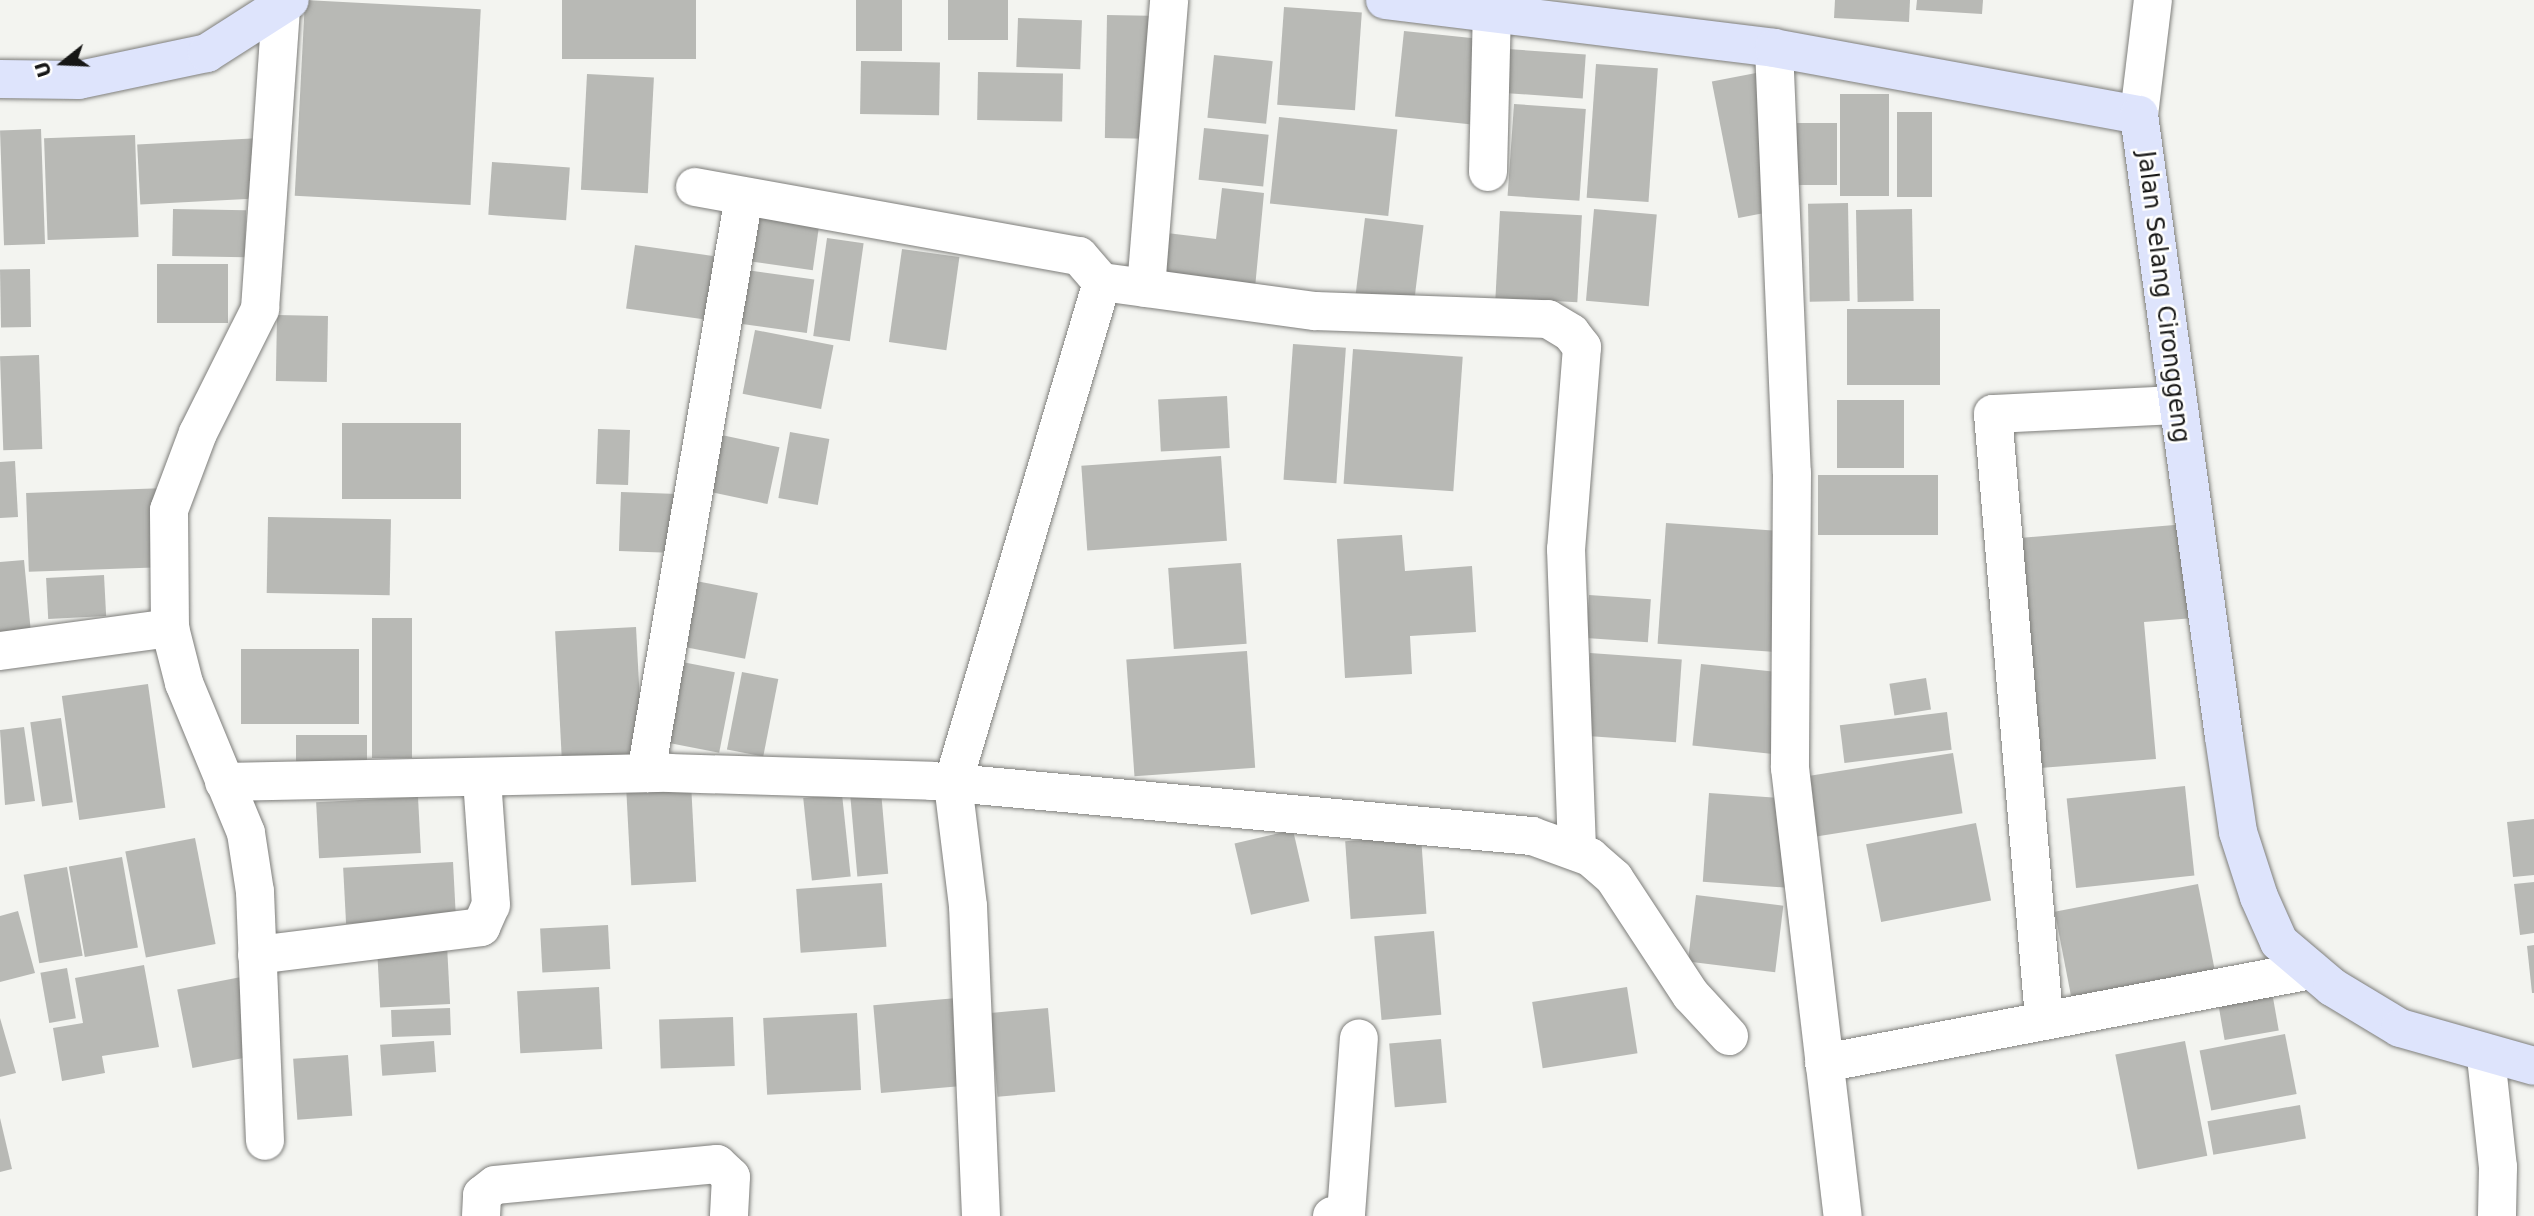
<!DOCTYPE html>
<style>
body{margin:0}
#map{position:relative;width:2534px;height:1216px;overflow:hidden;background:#f3f4f0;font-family:"DejaVu Sans",sans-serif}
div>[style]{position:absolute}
.building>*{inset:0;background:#b8b9b5;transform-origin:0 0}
.roads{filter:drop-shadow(0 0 2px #7e7e7b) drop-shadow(0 0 2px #7e7e7b)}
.street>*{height:38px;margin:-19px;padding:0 19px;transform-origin:19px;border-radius:19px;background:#fff}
.secondary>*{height:38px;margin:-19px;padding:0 19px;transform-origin:19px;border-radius:19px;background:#dee4fc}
span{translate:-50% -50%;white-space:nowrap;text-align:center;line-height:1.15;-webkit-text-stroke:5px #fffffe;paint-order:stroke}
.street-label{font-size:24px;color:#171716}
.north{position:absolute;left:28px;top:28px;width:70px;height:70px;-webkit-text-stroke:5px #fffffe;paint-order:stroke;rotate:252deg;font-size:19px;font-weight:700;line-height:28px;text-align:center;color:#171716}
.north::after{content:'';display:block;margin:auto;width:24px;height:32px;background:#171716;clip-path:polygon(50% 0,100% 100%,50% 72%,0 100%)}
</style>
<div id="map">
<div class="building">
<div style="left:305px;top:0;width:176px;height:196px;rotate:3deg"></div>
<div style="left:562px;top:0;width:134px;height:59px"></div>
<div style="left:856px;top:0;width:46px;height:51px"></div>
<div style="left:948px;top:0;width:60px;height:40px"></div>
<div style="clip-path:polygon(1835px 0,1910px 0,1909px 22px,1834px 18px)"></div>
<div style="clip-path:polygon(1917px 0,1983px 0,1982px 14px,1916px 10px)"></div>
<div style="left:1284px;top:7px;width:78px;height:98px;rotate:4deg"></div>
<div style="left:1107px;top:15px;width:42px;height:123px;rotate:1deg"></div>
<div style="left:1018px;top:18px;width:64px;height:49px;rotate:2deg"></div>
<div style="left:1404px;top:31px;width:75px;height:86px;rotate:6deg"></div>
<div style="left:1493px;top:48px;width:93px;height:44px;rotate:4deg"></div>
<div style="left:1214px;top:55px;width:59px;height:63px;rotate:6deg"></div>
<div style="left:861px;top:61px;width:79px;height:53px;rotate:1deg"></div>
<div style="left:1596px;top:64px;width:62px;height:134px;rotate:4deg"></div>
<div style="left:978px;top:72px;width:85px;height:48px;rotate:1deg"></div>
<div style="left:1756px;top:73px;width:139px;height:45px;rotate:79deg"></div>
<div style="left:587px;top:74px;width:67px;height:116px;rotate:3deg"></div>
<div style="left:1889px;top:94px;width:102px;height:49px;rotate:90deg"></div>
<div style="left:1514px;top:104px;width:72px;height:92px;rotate:4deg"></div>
<div style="left:1897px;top:112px;width:35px;height:85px"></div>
<div style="left:1279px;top:117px;width:119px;height:87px;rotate:6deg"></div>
<div style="left:1797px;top:123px;width:40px;height:62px"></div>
<div style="left:1204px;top:128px;width:65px;height:52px;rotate:6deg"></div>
<div style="left:41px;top:129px;width:115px;height:41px;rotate:88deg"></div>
<div style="left:135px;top:135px;width:102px;height:91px;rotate:88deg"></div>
<div style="left:262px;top:138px;width:60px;height:125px;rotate:87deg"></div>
<div style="left:492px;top:162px;width:78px;height:53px;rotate:4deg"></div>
<div style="clip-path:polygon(1222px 188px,1264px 193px,1255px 288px,1155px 277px,1159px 232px,1216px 239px)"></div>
<div style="left:1848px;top:203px;width:98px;height:40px;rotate:89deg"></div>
<div style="left:751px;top:207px;width:70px;height:54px;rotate:8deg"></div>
<div style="left:173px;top:209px;width:73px;height:47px;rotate:1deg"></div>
<div style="left:1594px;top:209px;width:63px;height:92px;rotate:5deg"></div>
<div style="left:1912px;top:209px;width:92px;height:56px;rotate:89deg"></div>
<div style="left:1500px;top:211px;width:82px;height:87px;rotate:3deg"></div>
<div style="left:1365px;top:218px;width:59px;height:83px;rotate:7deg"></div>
<div style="left:827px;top:238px;width:37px;height:99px;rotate:8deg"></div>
<div style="left:635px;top:245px;width:89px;height:64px;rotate:8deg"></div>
<div style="left:902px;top:249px;width:58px;height:94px;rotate:8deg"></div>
<div style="left:157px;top:264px;width:71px;height:59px"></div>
<div style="left:30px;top:269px;width:58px;height:30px;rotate:89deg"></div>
<div style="left:746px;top:270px;width:69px;height:54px;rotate:8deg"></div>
<div style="left:1940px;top:309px;width:76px;height:93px;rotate:90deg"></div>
<div style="left:277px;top:315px;width:51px;height:66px;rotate:1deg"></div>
<div style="left:755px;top:330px;width:80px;height:65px;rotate:11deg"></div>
<div style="left:1293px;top:344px;width:53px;height:136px;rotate:4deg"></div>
<div style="left:1353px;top:349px;width:110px;height:135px;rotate:4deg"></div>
<div style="left:39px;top:355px;width:94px;height:39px;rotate:88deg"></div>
<div style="left:1227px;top:396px;width:52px;height:69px;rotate:87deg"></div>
<div style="left:1904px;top:400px;width:68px;height:67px;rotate:90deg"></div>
<div style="left:342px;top:423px;width:119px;height:76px"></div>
<div style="left:598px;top:429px;width:32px;height:55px;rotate:2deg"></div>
<div style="left:790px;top:432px;width:40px;height:67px;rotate:10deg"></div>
<div style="left:712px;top:433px;width:69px;height:58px;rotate:12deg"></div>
<div style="left:1221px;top:456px;width:85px;height:140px;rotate:86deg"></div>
<div style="clip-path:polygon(15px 461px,18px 517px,0 518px,0 462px)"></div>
<div style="left:1938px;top:475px;width:60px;height:120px;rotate:90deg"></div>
<div style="left:166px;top:488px;width:79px;height:140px;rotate:88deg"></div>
<div style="left:621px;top:492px;width:57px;height:59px;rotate:2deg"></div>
<div style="left:268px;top:517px;width:123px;height:76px;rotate:1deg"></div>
<div style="left:1666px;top:523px;width:122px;height:121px;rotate:4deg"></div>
<div style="clip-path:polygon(2186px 524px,2194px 618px,2144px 622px,2156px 759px,2040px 768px,2020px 538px)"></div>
<div style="clip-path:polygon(1402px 535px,1405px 571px,1472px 566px,1476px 632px,1410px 636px,1412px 674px,1345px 678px,1337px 539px)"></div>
<div style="clip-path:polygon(24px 560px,31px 633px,0 636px,0 562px)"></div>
<div style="left:1241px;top:563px;width:81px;height:73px;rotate:86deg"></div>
<div style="left:104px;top:575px;width:41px;height:58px;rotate:87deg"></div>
<div style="left:696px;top:581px;width:63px;height:67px;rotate:11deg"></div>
<div style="left:1589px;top:595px;width:62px;height:43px;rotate:4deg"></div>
<div style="left:372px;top:618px;width:40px;height:140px"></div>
<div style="left:636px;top:627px;width:127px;height:81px;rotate:87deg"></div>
<div style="left:241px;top:649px;width:118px;height:75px"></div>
<div style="left:1247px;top:651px;width:117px;height:121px;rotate:86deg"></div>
<div style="left:1590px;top:653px;width:92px;height:83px;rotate:4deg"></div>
<div style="left:672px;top:660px;width:64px;height:82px;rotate:11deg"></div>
<div style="left:1701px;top:664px;width:81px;height:82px;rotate:6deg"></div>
<div style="left:742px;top:672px;width:37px;height:79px;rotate:11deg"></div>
<div style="left:1926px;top:678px;width:32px;height:37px;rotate:81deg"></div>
<div style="left:148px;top:684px;width:125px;height:87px;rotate:82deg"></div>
<div style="left:1947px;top:712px;width:38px;height:108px;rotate:83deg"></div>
<div style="left:61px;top:718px;width:85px;height:31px;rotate:82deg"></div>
<div style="clip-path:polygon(24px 727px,35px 801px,5px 805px,0 730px)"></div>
<div style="left:296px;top:735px;width:71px;height:33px"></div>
<div style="left:1953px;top:753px;width:61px;height:156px;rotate:81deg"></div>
<div style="left:691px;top:783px;width:99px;height:65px;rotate:87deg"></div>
<div style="left:2185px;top:786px;width:90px;height:119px;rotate:84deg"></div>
<div style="left:881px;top:791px;width:83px;height:31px;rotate:85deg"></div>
<div style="left:1709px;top:793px;width:82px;height:89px;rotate:4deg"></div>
<div style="left:842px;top:794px;width:83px;height:39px;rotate:84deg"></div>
<div style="left:418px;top:797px;width:56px;height:102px;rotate:87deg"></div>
<div style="clip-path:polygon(2534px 819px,2534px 875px,2513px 877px,2507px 822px)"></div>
<div style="left:1976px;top:823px;width:79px;height:112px;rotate:79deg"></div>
<div style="left:1293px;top:830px;width:73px;height:60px;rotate:77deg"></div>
<div style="left:1421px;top:836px;width:78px;height:76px;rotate:86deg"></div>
<div style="left:195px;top:838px;width:108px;height:71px;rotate:79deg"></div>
<div style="left:122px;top:857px;width:92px;height:54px;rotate:80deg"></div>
<div style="left:453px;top:862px;width:56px;height:110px;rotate:87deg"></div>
<div style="left:67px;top:867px;width:90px;height:44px;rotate:80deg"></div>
<div style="clip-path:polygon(2534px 882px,2534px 933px,2520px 935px,2514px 884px)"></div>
<div style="left:882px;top:883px;width:64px;height:86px;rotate:86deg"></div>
<div style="left:2198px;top:884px;width:90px;height:146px;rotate:79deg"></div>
<div style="left:1696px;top:895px;width:88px;height:67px;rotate:7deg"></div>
<div style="clip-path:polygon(18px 911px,35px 973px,0 982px,0 916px)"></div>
<div style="left:608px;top:925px;width:44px;height:68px;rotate:87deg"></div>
<div style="left:1434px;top:931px;width:84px;height:60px;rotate:85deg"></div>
<div style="left:447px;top:945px;width:59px;height:70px;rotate:87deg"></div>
<div style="clip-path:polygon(2534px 945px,2534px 993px,2532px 993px,2527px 946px)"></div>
<div style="clip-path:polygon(144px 965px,159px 1047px,102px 1056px,105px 1073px,62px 1081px,53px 1028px,83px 1023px,75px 978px)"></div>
<div style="left:67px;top:968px;width:51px;height:27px;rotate:80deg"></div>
<div style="left:241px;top:977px;width:80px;height:65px;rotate:79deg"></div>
<div style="left:599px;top:987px;width:62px;height:82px;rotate:87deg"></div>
<div style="left:1627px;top:987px;width:67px;height:96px;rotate:81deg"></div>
<div style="left:2272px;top:992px;width:39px;height:55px;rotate:80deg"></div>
<div style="left:957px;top:998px;width:88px;height:84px;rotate:85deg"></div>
<div style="left:450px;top:1008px;width:27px;height:59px;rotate:88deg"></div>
<div style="left:1048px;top:1008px;width:84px;height:58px;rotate:85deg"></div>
<div style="left:857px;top:1013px;width:77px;height:94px;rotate:87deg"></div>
<div style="left:733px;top:1017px;width:49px;height:74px;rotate:88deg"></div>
<div style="clip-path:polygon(0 1018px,16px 1073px,0 1077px)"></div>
<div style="left:2285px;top:1034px;width:61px;height:87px;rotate:79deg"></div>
<div style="left:1441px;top:1039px;width:64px;height:52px;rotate:85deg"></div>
<div style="left:434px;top:1041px;width:31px;height:54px;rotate:86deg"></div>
<div style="left:2185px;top:1041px;width:117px;height:71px;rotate:79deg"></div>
<div style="left:348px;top:1055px;width:61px;height:55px;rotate:86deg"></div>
<div style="left:2300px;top:1105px;width:34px;height:94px;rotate:80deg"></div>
<div style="clip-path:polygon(0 1118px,12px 1169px,0 1172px)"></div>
</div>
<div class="roads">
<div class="street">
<div style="left:1774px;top:48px;width:425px;rotate:87.6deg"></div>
<div style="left:1792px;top:473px;width:295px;rotate:90.4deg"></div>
<div style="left:1790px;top:768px;width:451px;rotate:83.3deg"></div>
<div style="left:2139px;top:115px;width:116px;rotate:-83.1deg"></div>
<div style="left:1488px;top:172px;width:159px;rotate:-88.6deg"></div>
<div style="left:695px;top:187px;width:390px;rotate:10.2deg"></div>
<div style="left:1079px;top:256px;width:35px;rotate:49deg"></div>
<div style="left:1102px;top:282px;width:215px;rotate:7.8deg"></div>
<div style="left:1315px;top:311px;width:233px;rotate:2deg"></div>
<div style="left:1548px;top:319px;width:27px;rotate:31deg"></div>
<div style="left:1571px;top:333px;width:18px;rotate:52deg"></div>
<div style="left:1582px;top:347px;width:203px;rotate:94.5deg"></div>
<div style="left:1566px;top:549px;width:303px;rotate:87.9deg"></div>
<div style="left:1146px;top:288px;width:289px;rotate:-85.4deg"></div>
<div style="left:170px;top:628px;width:118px;rotate:-90.5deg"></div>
<div style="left:169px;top:510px;width:82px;rotate:-69.4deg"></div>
<div style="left:198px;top:433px;width:139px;rotate:-63.4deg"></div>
<div style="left:260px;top:309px;width:303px;rotate:-86deg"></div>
<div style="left:0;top:651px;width:172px;rotate:-7.7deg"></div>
<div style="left:170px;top:628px;width:57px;rotate:75.7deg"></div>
<div style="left:184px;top:683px;width:162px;rotate:67.5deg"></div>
<div style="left:246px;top:833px;width:60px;rotate:81.3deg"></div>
<div style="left:255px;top:892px;width:249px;rotate:87.7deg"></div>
<div style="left:646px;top:773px;width:585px;rotate:-80.36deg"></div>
<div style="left:224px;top:782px;width:445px;rotate:-1.2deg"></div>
<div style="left:669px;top:773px;width:263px;rotate:1.7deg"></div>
<div style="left:932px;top:781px;width:603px;rotate:5.24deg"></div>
<div style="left:1532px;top:836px;width:62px;rotate:19.9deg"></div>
<div style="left:1590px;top:857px;width:32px;rotate:41deg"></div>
<div style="left:1614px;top:878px;width:140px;rotate:56.7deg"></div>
<div style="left:1691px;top:995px;width:56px;rotate:47.2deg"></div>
<div style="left:257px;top:955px;width:226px;rotate:-7.1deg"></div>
<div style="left:481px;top:927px;width:24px;rotate:-66deg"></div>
<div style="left:491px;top:905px;width:125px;rotate:-94.1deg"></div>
<div style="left:2044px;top:1018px;width:606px;rotate:-94.83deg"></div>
<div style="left:1993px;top:414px;width:184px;rotate:-2.8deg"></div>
<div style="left:2486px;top:1057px;width:111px;rotate:83.8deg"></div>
<div style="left:2498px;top:1167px;width:49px;rotate:91.2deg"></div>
<div style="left:1824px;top:1063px;width:496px;rotate:-10.8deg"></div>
<div style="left:481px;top:1216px;width:21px;rotate:-87deg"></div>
<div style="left:482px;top:1195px;width:16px;rotate:-38deg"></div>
<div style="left:495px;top:1185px;width:223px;rotate:-5.4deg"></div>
<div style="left:717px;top:1164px;width:19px;rotate:43deg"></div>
<div style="left:731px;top:1177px;width:39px;rotate:93deg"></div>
<div style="left:981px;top:1216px;width:310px;rotate:-92.4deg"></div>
<div style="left:968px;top:906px;width:124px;rotate:-97deg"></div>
<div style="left:953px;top:783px;width:523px;rotate:-73.44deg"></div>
<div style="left:1332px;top:1216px;width:14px;rotate:-8deg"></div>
<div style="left:1346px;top:1214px;width:176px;rotate:-85.8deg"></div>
</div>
<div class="secondary">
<div style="left:1385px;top:0;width:392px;rotate:7deg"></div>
<div style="left:1774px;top:48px;width:371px;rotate:10.4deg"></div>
<div style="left:2139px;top:115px;width:628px;rotate:82.22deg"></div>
<div style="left:2224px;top:737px;width:96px;rotate:81.6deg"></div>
<div style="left:2238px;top:832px;width:68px;rotate:72.1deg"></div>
<div style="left:2259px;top:897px;width:49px;rotate:66deg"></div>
<div style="left:2279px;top:942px;width:70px;rotate:40.3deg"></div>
<div style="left:2332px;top:987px;width:79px;rotate:31.1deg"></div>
<div style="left:2400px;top:1028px;width:139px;rotate:15.8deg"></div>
<div style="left:0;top:79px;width:79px;rotate:0.7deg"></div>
<div style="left:79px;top:80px;width:131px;rotate:-11.9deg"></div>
<div style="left:207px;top:53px;width:98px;rotate:-32.6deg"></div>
</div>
</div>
<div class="street-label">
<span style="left:2163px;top:297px;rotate:83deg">Jalan Selang Cironggeng</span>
</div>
<div class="north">U</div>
</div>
